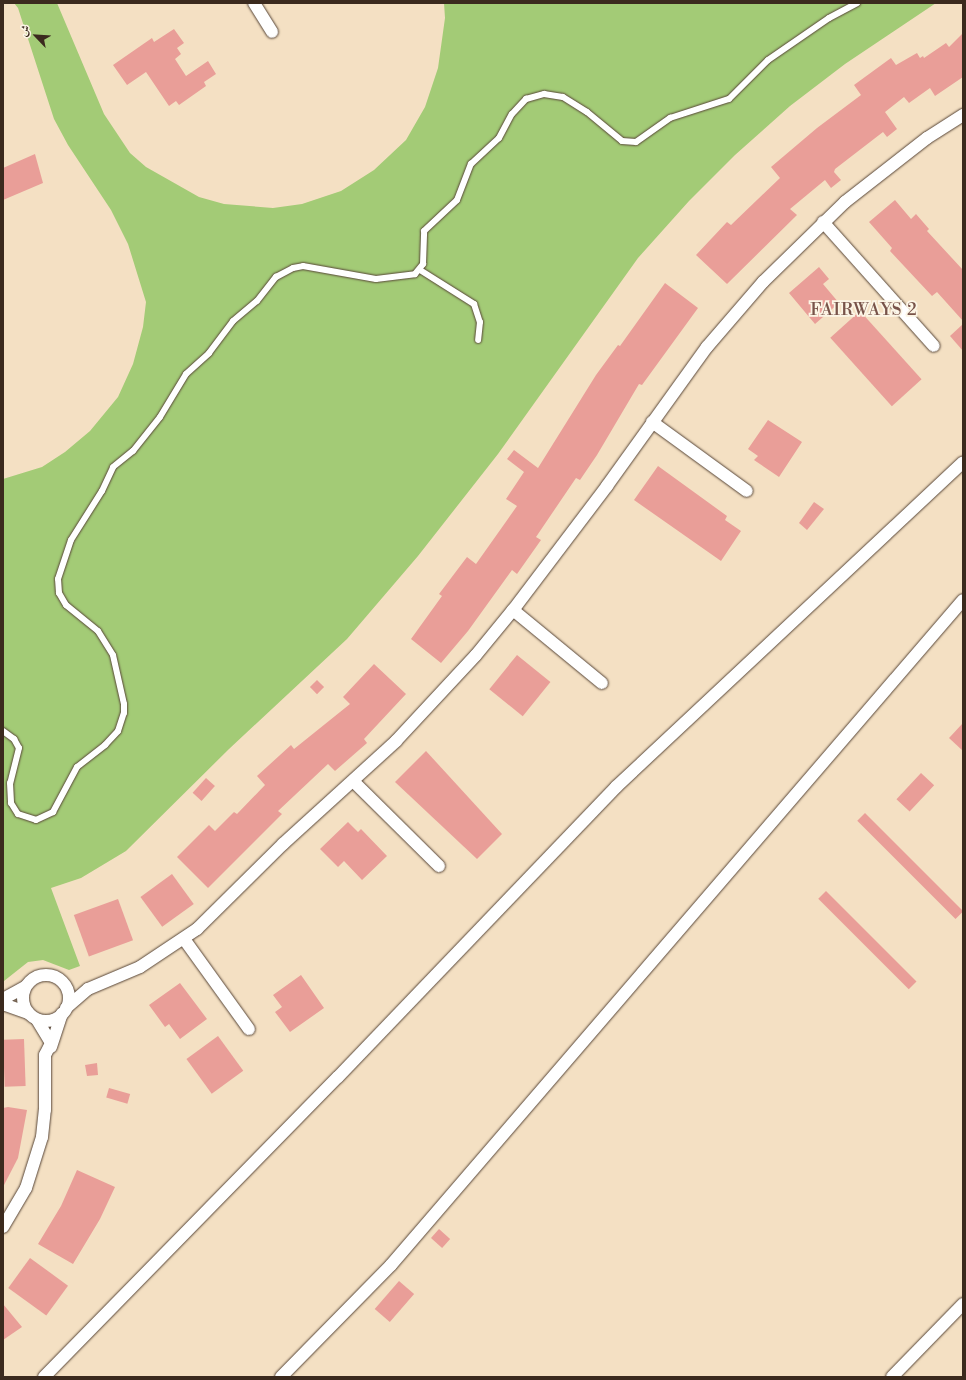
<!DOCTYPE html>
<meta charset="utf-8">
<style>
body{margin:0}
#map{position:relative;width:966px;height:1380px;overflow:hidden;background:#f4e0c3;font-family:"Libre Bodoni",Amiri,serif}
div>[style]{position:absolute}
.green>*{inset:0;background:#a3cb76}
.building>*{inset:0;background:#e99e98;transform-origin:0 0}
.roads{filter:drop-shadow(0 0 1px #574537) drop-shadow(0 0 1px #574537)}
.service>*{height:6px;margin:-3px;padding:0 3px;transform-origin:3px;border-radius:3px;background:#fff}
.minor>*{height:12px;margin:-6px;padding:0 6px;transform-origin:6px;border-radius:6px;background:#fff}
.minor>.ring{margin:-6px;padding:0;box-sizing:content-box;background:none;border:12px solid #fff;border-radius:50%}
span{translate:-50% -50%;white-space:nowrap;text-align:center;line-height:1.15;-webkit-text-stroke:3.5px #fcf5e5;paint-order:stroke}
.neighbourhood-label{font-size:17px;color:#785349;letter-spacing:1px}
.frame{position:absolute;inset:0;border:4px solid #3b2a1e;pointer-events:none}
.north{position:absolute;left:16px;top:16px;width:40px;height:40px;-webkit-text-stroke:3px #fcf5e5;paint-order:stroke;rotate:295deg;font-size:11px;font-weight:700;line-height:16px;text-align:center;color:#3b2a1e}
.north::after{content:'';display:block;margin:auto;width:14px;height:18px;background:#3b2a1e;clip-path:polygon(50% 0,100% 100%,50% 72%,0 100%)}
</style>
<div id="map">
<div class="green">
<div style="clip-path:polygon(14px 3px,57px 3px,104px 114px,130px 153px,146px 167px,199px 197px,224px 204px,273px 208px,302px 204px,341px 191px,374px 170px,406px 140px,425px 107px,438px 68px,445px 18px,444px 3px,936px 3px,845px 64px,790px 106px,735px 155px,689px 201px,638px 258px,498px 454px,418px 556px,347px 639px,229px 749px,126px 851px,81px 878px,51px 888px,80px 966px,69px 970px,43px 960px,28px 962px,4px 981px,3px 479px,42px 467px,65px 452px,90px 431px,118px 397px,133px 364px,143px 327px,146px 302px,128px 244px,111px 210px,68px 145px,54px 119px,18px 8px)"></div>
</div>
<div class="building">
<div style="clip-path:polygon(174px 29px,184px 43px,177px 48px,181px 54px,175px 59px,186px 76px,208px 61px,216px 74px,204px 82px,206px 86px,179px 105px,176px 101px,169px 106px,146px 72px,127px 85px,113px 65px,152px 38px,154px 42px)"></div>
<div style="clip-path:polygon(963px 33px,963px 77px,935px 96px,930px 88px,909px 103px,904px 97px,885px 112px,897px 129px,887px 137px,883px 132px,835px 169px,834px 172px,841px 180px,831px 188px,825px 180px,790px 209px,797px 215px,727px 284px,696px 255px,727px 222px,731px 225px,780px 178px,771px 167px,817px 128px,861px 95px,854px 85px,891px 58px,896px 65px,917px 53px,920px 58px,923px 56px,924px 58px,946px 43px,949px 47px)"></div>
<div style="clip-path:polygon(35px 154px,43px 183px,3px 200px,3px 168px)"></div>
<div style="clip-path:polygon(895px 200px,911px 219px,916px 214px,929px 229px,927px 231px,963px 270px,963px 321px,937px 292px,932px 296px,890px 251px,892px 248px,869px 222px)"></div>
<div style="clip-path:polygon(819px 267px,829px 279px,823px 284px,839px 303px,815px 324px,789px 293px)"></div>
<div style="clip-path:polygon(665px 283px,698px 308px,642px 385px,639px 384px,597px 455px,580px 480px,576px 478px,536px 537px,541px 540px,517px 574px,512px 570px,468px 631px,441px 663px,411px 639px,442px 596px,439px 594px,467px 557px,476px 564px,517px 506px,506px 499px,524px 472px,507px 459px,514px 450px,538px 468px,596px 375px,618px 345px,620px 346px)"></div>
<div style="left:860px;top:311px;width:92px;height:40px;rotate:48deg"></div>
<div style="clip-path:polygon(963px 324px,963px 351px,950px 336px)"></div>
<div style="clip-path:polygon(768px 420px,802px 442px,779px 477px,754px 460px,758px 456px,748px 449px)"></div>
<div style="clip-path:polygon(658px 466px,727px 516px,725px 520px,741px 531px,721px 561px,634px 500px)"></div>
<div style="clip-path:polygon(814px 502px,824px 509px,807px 530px,799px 523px)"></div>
<div style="left:517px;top:655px;width:43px;height:44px;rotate:39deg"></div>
<div style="clip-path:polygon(374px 664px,406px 694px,364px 739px,367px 743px,335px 771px,328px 764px,278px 811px,282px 814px,208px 888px,177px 857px,209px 825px,215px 831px,234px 812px,237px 814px,265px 785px,257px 776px,291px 745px,294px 749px,350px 704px,343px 697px)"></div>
<div style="left:317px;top:680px;width:10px;height:10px;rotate:45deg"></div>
<div style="clip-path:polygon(963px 723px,963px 751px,949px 738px)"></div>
<div style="clip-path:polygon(426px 751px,502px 834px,477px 859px,395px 782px)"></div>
<div style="left:921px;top:773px;width:18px;height:36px;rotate:43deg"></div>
<div style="left:206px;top:778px;width:12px;height:20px;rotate:42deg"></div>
<div style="left:865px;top:813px;width:139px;height:11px;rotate:45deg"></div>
<div style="clip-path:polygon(348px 822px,358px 832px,361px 829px,387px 856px,362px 880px,344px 861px,338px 867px,320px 849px)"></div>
<div style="left:172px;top:874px;width:37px;height:39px;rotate:54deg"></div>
<div style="left:826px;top:891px;width:128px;height:11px;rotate:45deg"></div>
<div style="left:118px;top:899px;width:44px;height:47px;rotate:70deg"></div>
<div style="clip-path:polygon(301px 975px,324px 1008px,290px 1032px,275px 1012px,282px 1007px,273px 995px)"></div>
<div style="clip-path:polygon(180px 983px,207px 1019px,180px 1039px,169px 1024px,165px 1027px,149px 1005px)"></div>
<div style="left:218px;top:1036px;width:43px;height:39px;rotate:54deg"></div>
<div style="left:24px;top:1039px;width:47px;height:21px;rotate:88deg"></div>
<div style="clip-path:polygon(97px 1063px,98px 1075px,87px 1076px,85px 1065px)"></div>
<div style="left:109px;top:1088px;width:22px;height:10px;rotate:16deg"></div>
<div style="clip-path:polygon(8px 1107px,27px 1110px,18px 1158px,3px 1187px,3px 1108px)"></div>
<div style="clip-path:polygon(77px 1170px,115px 1187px,100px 1219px,73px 1264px,38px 1244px,61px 1206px)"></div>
<div style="left:439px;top:1229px;width:15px;height:12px;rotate:42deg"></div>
<div style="left:30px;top:1258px;width:47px;height:37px;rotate:36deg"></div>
<div style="left:399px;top:1281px;width:20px;height:37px;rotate:41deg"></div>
<div style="clip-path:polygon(3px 1304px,22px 1327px,3px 1340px)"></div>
</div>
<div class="roads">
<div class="service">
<div style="left:420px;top:270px;width:64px;rotate:32.2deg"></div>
<div style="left:474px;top:304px;width:19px;rotate:72deg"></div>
<div style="left:480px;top:322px;width:18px;rotate:96deg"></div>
<div style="left:3px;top:731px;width:14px;rotate:36deg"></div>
<div style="left:14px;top:739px;width:10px;rotate:61deg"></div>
<div style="left:19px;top:748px;width:36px;rotate:104deg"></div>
<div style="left:10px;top:783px;width:20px;rotate:87deg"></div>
<div style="left:11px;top:803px;width:13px;rotate:58deg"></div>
<div style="left:18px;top:814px;width:19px;rotate:18deg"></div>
<div style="left:36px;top:820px;width:19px;rotate:-25deg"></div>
<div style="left:53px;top:812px;width:51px;rotate:-61.9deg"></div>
<div style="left:77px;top:767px;width:36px;rotate:-38deg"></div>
<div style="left:105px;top:745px;width:19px;rotate:-47deg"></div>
<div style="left:118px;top:731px;width:19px;rotate:-72deg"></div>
<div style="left:124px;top:713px;width:9px;rotate:-90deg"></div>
<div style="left:124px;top:704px;width:50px;rotate:-102.7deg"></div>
<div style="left:113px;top:655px;width:28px;rotate:-122deg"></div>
<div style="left:98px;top:631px;width:41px;rotate:-140.9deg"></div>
<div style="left:66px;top:605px;width:14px;rotate:-120deg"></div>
<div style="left:59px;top:593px;width:14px;rotate:-94deg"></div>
<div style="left:58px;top:579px;width:41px;rotate:-71.6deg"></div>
<div style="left:71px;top:540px;width:58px;rotate:-57.7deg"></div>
<div style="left:102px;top:491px;width:26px;rotate:-65deg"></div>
<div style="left:113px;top:467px;width:26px;rotate:-39deg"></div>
<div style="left:133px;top:451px;width:43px;rotate:-51.5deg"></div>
<div style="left:160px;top:417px;width:50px;rotate:-58.8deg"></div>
<div style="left:186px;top:374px;width:31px;rotate:-42deg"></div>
<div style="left:209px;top:353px;width:40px;rotate:-53deg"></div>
<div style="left:233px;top:321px;width:31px;rotate:-40deg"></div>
<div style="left:257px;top:301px;width:31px;rotate:-52deg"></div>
<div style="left:276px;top:277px;width:19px;rotate:-28deg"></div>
<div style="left:293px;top:268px;width:10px;rotate:-11deg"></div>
<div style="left:303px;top:266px;width:74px;rotate:10.1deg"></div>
<div style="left:376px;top:279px;width:39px;rotate:-7deg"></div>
<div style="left:415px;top:274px;width:13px;rotate:-51deg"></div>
<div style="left:423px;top:264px;width:33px;rotate:-88deg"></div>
<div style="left:424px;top:231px;width:45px;rotate:-43.2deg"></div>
<div style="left:457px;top:200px;width:39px;rotate:-69deg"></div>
<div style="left:471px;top:164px;width:38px;rotate:-43deg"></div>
<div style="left:499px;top:138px;width:27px;rotate:-62deg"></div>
<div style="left:512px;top:114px;width:21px;rotate:-47deg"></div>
<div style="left:526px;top:99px;width:19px;rotate:-16deg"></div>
<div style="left:544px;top:94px;width:19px;rotate:9deg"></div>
<div style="left:563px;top:97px;width:28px;rotate:32deg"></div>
<div style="left:587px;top:112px;width:45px;rotate:39.6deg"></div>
<div style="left:622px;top:141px;width:14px;rotate:4deg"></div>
<div style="left:636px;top:142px;width:42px;rotate:-35.2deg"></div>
<div style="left:670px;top:118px;width:62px;rotate:-17.9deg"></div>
<div style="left:729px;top:99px;width:55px;rotate:-45deg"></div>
<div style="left:768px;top:60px;width:74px;rotate:-34.5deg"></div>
<div style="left:829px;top:18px;width:32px;rotate:-28deg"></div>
</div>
<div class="minor">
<div style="left:254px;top:3px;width:34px;rotate:58deg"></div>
<div style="left:823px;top:222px;width:166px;rotate:48.2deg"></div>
<div style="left:652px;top:422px;width:117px;rotate:36deg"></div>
<div style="left:513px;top:610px;width:115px;rotate:39.4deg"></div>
<div style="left:353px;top:781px;width:121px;rotate:44.7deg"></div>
<div style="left:184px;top:939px;width:111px;rotate:54.2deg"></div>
<div class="ring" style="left:23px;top:975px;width:34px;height:34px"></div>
<div style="left:3px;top:999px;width:25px;rotate:-29deg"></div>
<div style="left:3px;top:1004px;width:27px;rotate:20deg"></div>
<div style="left:66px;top:1008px;width:29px;rotate:-41deg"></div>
<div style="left:88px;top:989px;width:56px;rotate:-22.9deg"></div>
<div style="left:140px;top:967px;width:69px;rotate:-33.7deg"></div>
<div style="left:197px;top:929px;width:121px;rotate:-44.7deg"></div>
<div style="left:283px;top:844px;width:153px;rotate:-42.3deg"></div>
<div style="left:396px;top:741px;width:117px;rotate:-47.1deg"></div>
<div style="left:476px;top:655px;width:58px;rotate:-50.6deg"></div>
<div style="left:513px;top:610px;width:156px;rotate:-52.8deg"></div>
<div style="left:607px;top:486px;width:171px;rotate:-54.3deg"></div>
<div style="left:707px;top:347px;width:86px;rotate:-49.3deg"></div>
<div style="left:763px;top:282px;width:115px;rotate:-44.3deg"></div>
<div style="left:845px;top:202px;width:104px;rotate:-38deg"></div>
<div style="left:927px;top:138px;width:43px;rotate:-32.6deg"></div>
<div style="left:51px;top:1047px;width:35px;rotate:-72deg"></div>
<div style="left:3px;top:1227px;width:45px;rotate:-59.5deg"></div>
<div style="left:26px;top:1188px;width:53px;rotate:-72.6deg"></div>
<div style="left:42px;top:1137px;width:27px;rotate:-84deg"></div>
<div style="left:45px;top:1110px;width:55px;rotate:-90deg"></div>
<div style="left:45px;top:1055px;width:13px;rotate:-63deg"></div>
<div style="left:51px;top:1043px;width:27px;rotate:-121deg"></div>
<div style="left:44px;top:1377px;width:420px;rotate:-45.6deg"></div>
<div style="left:338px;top:1077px;width:402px;rotate:-46.2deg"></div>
<div style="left:616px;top:787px;width:475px;rotate:-43.1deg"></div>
<div style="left:281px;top:1377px;width:157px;rotate:-45.5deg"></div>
<div style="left:391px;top:1265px;width:877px;rotate:-49.3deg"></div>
<div style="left:892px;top:1377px;width:102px;rotate:-45.8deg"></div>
</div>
</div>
<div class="neighbourhood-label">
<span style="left:864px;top:311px">FAIRWAYS 2</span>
</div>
<div class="frame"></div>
<div class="north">ش</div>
</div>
